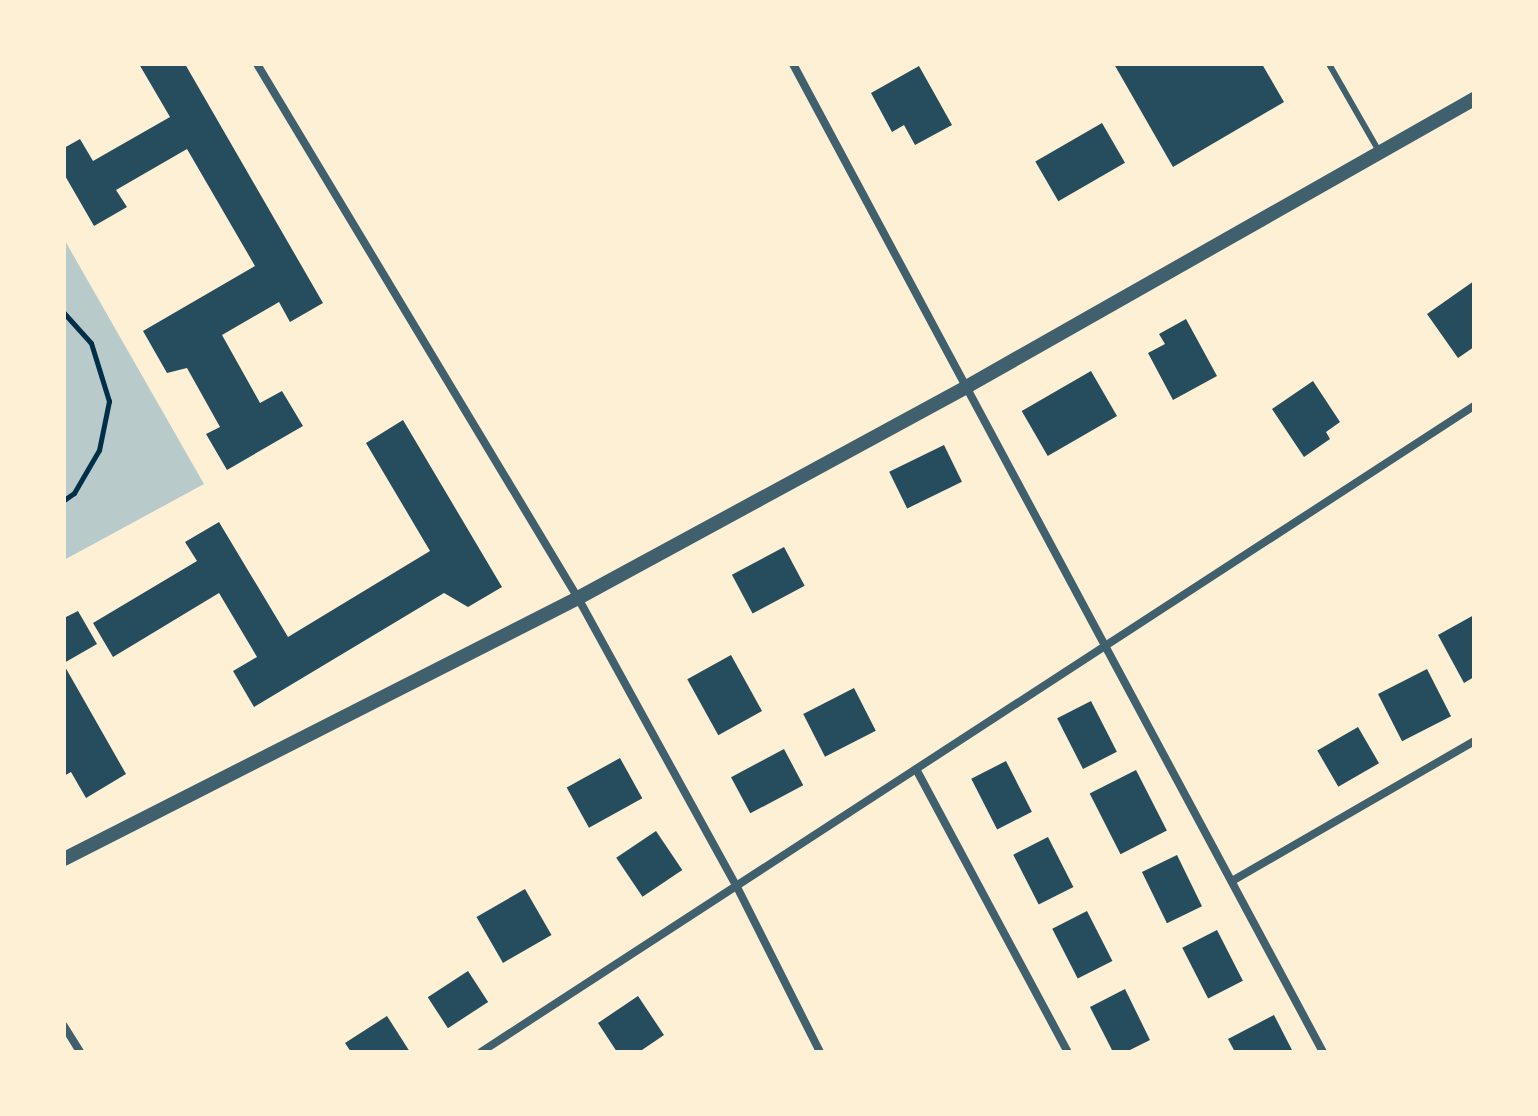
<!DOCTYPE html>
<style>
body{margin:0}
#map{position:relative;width:1538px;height:1116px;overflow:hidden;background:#fdf0d5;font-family:Barlow,sans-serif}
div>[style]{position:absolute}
.green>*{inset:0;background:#b9caca}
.building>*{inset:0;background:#264d5e;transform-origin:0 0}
.path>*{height:5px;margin:-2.5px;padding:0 2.5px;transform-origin:2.5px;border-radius:2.5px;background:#003049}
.service>*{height:6px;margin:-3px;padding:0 3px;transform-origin:3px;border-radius:3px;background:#3f606c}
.minor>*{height:8px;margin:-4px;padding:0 4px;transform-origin:4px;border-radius:4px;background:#3f606c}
.tertiary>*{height:14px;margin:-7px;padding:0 7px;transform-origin:7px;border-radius:7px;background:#3f606c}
span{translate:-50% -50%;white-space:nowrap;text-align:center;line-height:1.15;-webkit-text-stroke:7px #fdf0d5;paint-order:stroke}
.frame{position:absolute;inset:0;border:66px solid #fdf0d5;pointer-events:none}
</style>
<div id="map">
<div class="green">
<div style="clip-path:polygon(64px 239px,204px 484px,64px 560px)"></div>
</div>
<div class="building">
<div style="clip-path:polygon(139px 64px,185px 64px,323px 303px,290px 322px,279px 302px,222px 335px,260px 403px,282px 391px,303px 426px,227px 470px,206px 434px,220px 427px,187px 368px,167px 373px,143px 331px,255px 266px,187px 149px,116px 190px,127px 207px,94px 226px,64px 174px,64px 148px,80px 139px,93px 161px,170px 117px)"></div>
<div style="clip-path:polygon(1114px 64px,1262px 64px,1284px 102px,1173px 167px)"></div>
<div style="clip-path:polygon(919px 66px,952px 125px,915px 145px,904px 125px,892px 132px,871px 93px)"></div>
<div style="left:1102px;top:123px;width:46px;height:77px;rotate:60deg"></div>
<div style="clip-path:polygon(1474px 281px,1474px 347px,1458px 358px,1427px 314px)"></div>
<div style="clip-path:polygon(1186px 319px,1217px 376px,1173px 400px,1148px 353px,1165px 344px,1159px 334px)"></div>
<div style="left:1091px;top:371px;width:52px;height:80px;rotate:60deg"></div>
<div style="clip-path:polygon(1313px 381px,1340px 422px,1326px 432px,1330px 439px,1304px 457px,1272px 409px)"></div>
<div style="clip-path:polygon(403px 420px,502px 587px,468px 607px,444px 593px,254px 707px,233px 671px,257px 657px,219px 593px,113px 657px,93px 623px,197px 561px,185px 542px,219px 522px,288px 637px,430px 551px,366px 443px)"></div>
<div style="left:944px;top:445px;width:41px;height:61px;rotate:64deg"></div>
<div style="left:784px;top:547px;width:44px;height:59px;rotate:62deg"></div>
<div style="clip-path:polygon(78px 611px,97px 644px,64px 663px,64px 618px)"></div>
<div style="clip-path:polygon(1474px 615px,1474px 677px,1464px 683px,1438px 635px)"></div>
<div style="left:731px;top:655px;width:64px;height:50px;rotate:61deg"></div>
<div style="clip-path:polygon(64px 665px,126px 774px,86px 798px,71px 772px,64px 776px)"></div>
<div style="left:1427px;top:669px;width:53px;height:55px;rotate:63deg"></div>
<div style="left:854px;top:688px;width:48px;height:57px;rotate:63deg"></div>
<div style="left:1091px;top:701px;width:57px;height:38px;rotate:63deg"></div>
<div style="left:1358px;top:727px;width:42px;height:47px;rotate:60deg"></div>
<div style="left:784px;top:749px;width:41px;height:60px;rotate:62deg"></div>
<div style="left:620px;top:758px;width:46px;height:61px;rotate:61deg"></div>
<div style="left:1006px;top:761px;width:57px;height:39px;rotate:63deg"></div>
<div style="left:1136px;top:770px;width:68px;height:52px;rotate:63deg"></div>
<div style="left:656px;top:831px;width:47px;height:48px;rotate:56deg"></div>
<div style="left:1048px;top:837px;width:56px;height:39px;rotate:63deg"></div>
<div style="left:1177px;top:855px;width:57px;height:39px;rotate:64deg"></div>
<div style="left:525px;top:889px;width:53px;height:56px;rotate:60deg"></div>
<div style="left:1087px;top:911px;width:56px;height:39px;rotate:63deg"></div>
<div style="left:1217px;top:930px;width:57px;height:39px;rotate:63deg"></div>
<div style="left:468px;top:971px;width:37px;height:48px;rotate:57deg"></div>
<div style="clip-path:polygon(1125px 989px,1150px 1040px,1126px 1052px,1113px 1052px,1090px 1007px)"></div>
<div style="clip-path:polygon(638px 996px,664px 1035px,639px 1052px,617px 1052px,598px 1023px)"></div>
<div style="clip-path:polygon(1274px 1015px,1293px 1052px,1235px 1052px,1228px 1039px)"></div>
<div style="clip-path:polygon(387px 1016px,410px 1052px,351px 1052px,345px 1043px)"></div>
</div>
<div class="path">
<div style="left:64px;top:313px;width:40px;rotate:48deg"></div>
<div style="left:91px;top:343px;width:61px;rotate:72.8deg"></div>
<div style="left:109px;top:401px;width:50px;rotate:101.5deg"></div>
<div style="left:99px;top:450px;width:50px;rotate:120.2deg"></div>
<div style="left:74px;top:493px;width:12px;rotate:145deg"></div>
</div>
<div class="service">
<div style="left:1329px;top:64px;width:103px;rotate:60.2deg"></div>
</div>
<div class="minor">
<div style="left:257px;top:64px;width:623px;rotate:58.99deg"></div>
<div style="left:578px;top:598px;width:328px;rotate:61.2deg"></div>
<div style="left:736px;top:885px;width:187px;rotate:63.3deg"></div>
<div style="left:793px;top:64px;width:1121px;rotate:61.79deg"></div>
<div style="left:916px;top:769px;width:321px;rotate:61.8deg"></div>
<div style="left:1232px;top:881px;width:280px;rotate:-30deg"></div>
<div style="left:64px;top:1026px;width:31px;rotate:58deg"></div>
<div style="left:481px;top:1052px;width:1185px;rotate:-33.05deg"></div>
</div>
<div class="tertiary">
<div style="left:64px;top:859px;width:576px;rotate:-26.92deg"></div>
<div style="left:578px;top:598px;width:444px;rotate:-28.5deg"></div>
<div style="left:968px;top:386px;width:582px;rotate:-29.56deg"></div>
</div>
<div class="frame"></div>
</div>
